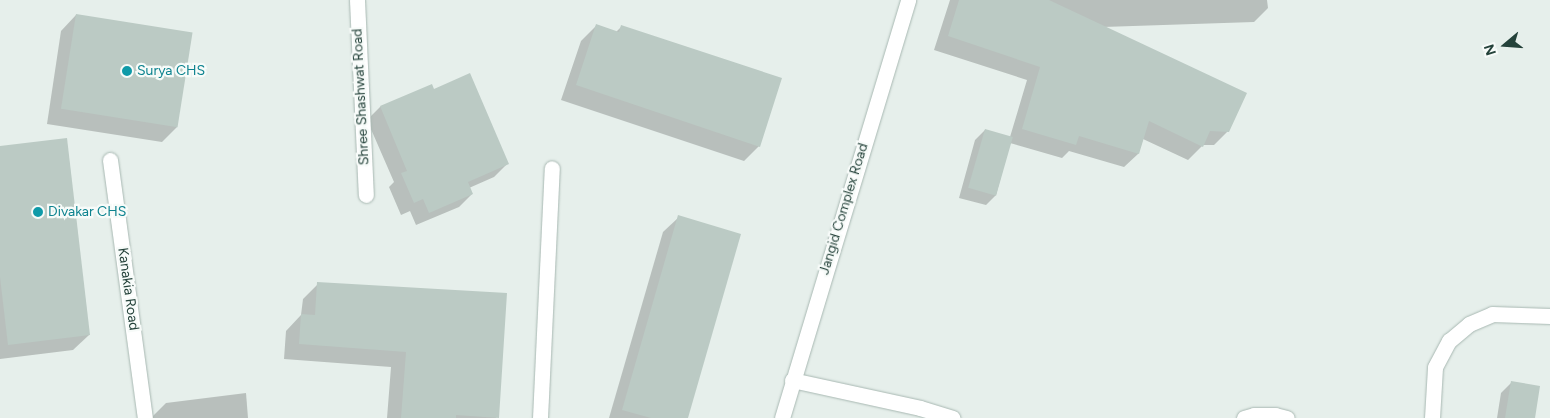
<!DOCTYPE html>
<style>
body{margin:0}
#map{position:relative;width:1550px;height:418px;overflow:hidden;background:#e6efeb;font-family:Figtree,sans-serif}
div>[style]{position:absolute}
.shadow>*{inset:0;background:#0003}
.building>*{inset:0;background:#bbcac4;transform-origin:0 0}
.roads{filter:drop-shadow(0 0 1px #a8b8b2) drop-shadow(0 0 1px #a8b8b2)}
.service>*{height:15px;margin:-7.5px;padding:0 7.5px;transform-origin:7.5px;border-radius:7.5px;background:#fff}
.minor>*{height:15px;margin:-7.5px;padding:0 7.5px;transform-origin:7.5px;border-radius:7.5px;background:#fff}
.tertiary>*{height:15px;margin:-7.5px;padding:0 7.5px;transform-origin:7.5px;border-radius:7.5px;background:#fff}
.dots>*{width:14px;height:14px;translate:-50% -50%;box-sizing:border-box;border:2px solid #f7fbf9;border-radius:50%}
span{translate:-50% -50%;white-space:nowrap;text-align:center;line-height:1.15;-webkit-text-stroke:4.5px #f7fbf9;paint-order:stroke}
.culture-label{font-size:14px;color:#0d838f}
.left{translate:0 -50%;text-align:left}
.street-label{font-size:14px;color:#24423a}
.north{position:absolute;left:1480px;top:20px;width:50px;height:50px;-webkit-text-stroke:4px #f7fbf9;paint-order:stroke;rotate:252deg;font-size:14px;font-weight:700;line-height:20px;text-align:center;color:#24423a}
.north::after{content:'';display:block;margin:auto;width:18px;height:22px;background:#24423a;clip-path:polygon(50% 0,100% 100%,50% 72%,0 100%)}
</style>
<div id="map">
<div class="shadow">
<div style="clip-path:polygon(950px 0,1267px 0,1268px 8px,1254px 22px,1103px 27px,1228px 131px,1214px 145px,1203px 145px,1188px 160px,1143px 139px,1138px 154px,1124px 167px,1069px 151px,1062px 158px,1010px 143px,996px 195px,986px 205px,959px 198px,975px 140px,985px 130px,1010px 137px,1027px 80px,934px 50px)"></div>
<div style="clip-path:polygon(76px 15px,177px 127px,162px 142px,47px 124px,61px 31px)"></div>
<div style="clip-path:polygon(597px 25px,616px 32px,622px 26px,759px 146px,744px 161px,561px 100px,581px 41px)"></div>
<div style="clip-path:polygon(431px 86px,433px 91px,507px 164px,494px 177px,469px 188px,472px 194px,459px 207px,416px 225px,410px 211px,401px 215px,389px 187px,394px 182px,367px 120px,380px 107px)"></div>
<div style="clip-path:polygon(0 148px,89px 335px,73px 350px,0 359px)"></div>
<div style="clip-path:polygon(679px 217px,687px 418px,609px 418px,663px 232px)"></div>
<div style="clip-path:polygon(318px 284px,497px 418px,387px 418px,391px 367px,284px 359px,286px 331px,301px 315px,303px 299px)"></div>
<div style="clip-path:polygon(1511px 383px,1534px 418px,1497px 418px,1501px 393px)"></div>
<div style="clip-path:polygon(246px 393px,248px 418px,151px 418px,166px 403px)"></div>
</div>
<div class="building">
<div style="clip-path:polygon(959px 0,1049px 0,1247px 93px,1229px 132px,1210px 131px,1203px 147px,1149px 121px,1139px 154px,1079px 136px,1076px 145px,1022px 129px,1040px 67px,948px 36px)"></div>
<div style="left:76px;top:14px;width:118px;height:96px;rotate:9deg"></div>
<div style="clip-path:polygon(596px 24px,619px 32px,621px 25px,782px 78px,760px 147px,576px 85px)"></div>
<div style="clip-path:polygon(470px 73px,509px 164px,468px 182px,473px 194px,429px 213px,423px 199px,414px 203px,401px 173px,407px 171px,380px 106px,432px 84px,434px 89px)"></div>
<div style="left:985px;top:129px;width:29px;height:61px;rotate:16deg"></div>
<div style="clip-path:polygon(67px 138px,90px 335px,8px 345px,0 277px,0 146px)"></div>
<div style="clip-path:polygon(678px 215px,741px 234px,688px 418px,651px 418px,622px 410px)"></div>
<div style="clip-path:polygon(317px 282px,507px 293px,499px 418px,456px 415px,456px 418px,401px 418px,406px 352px,299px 344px,301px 314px,315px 315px)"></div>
<div style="clip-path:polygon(1511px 381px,1540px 386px,1535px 418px,1505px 418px)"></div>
</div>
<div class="roads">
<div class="service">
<div style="left:792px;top:380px;width:131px;rotate:12.3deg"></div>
<div style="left:920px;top:408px;width:34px;rotate:17deg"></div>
<div style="left:1244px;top:418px;width:10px;rotate:-17deg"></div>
<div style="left:1254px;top:415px;width:21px"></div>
<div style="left:1275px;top:415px;width:12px;rotate:14deg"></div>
<div style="left:1432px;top:418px;width:51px;rotate:-86.6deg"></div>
<div style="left:1435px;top:367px;width:30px;rotate:-62deg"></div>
<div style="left:1449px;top:341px;width:26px;rotate:-40deg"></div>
<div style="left:1469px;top:324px;width:25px;rotate:-23deg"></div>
<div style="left:1492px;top:314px;width:58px;rotate:2deg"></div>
</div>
<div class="minor">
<div style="left:357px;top:0;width:195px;rotate:87.4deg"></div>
<div style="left:110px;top:160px;width:260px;rotate:82.3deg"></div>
<div style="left:540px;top:418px;width:250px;rotate:-87.3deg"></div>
</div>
<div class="tertiary">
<div style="left:782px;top:418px;width:437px;rotate:-73.2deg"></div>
</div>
</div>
<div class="dots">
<div style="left:127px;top:71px;background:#0f9aa8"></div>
<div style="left:38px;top:212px;background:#0f9aa8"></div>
</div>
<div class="culture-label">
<span class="left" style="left:137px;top:71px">Surya CHS</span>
<span class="left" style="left:48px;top:212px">Divakar CHS</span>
</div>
<div class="street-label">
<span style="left:361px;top:97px;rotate:-93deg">Shree Shashwat Road</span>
<span style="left:844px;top:209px;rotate:-73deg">Jangid Complex Road</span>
<span style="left:128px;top:289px;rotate:82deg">Kanakia Road</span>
</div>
<div class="north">N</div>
</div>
